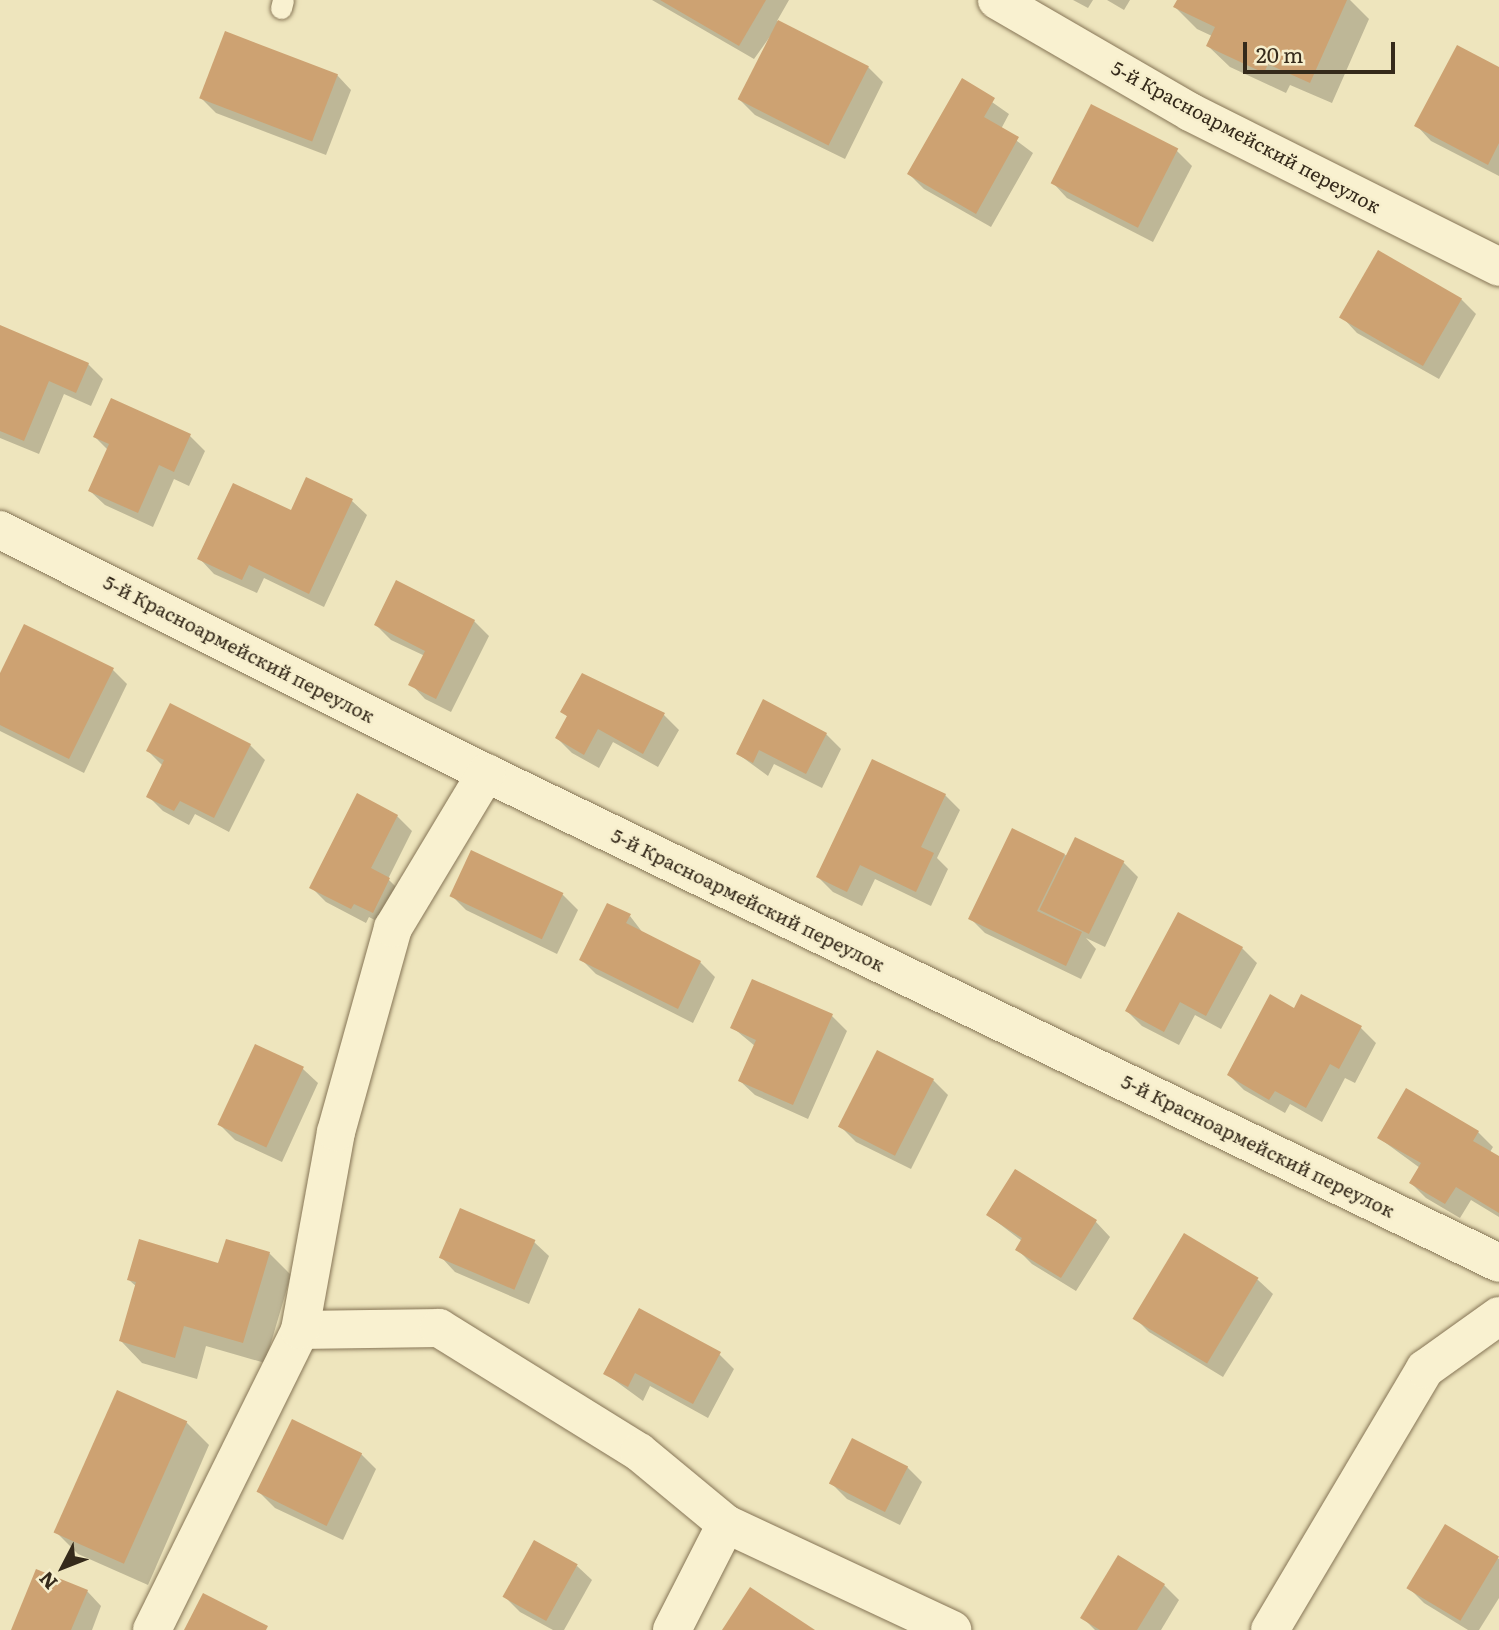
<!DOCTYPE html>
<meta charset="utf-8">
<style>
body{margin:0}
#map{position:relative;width:1499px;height:1630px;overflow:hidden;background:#eee5bd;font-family:Literata,serif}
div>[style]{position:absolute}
.shadow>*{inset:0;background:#0003}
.building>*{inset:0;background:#cda272;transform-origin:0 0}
.roads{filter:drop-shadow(0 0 2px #867556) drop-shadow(0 0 2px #867556)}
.lane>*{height:21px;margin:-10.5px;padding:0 10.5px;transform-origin:10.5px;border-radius:10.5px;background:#f9f1d0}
.street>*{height:38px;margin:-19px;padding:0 19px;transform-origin:19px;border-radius:19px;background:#f9f1d0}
span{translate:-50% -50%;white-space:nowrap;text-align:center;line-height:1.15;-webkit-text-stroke:5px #f6eecc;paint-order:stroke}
.street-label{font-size:19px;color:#352a1b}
.north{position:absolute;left:28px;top:1532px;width:70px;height:70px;-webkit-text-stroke:5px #f6eecc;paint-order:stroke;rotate:228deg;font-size:19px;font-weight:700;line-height:28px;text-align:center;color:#352a1b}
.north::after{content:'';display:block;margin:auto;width:24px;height:32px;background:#352a1b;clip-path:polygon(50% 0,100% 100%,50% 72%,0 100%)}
.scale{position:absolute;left:1243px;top:42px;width:152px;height:32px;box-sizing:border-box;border:4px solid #352a1b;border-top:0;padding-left:9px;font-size:21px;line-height:24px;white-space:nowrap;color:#352a1b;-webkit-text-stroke:5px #f6eecc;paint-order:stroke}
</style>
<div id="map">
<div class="shadow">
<div style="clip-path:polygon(652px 0,789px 0,777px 21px,868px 67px,883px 82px,845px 159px,755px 115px,740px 100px,774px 31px,754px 59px)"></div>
<div style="clip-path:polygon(1073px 0,1093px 0,1088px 8px)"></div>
<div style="clip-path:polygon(1107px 0,1130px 0,1124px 10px)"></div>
<div style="clip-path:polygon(1179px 0,1350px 0,1369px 19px,1332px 103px,1290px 85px,1286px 93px,1230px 67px,1208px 46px,1212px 36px,1197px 29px,1175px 7px)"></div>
<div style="clip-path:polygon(1499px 69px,1499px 176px,1431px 141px,1417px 126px)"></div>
<div style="clip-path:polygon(337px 75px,351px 90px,326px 155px,216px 113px,201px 98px)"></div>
<div style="clip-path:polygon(962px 81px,1009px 114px,1001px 129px,1033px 153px,991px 227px,924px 189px,909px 174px)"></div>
<div style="clip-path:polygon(1092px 107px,1177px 151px,1192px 166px,1153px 242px,1067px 198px,1053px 183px)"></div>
<div style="clip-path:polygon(1461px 299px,1476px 314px,1439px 379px,1357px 333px,1343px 318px)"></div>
<div style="clip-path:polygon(0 327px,88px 364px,103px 379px,91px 406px,64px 394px,39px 454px,0 438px)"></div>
<div style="clip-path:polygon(190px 436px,205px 451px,189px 486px,174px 479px,153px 527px,105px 505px,90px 491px,108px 450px,95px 437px)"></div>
<div style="clip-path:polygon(352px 501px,367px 515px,324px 607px,264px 578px,257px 593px,214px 574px,200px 559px,291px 512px)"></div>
<div style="clip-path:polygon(474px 621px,489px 636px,451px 712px,425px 699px,411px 684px,425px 656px,391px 640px,376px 625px)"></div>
<div style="clip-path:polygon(113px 670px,127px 684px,84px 773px,0 731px,0 677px)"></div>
<div style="clip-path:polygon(583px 675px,664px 715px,679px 730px,658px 767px,613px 742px,599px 768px,572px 753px,557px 738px,568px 717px,562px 712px)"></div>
<div style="clip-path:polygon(826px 734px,841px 749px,822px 788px,774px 764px,768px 776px,738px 754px)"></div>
<div style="clip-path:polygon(250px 745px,265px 760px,229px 832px,195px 814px,189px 825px,163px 811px,148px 796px,163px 766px,148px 751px)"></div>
<div style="clip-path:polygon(945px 795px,960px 810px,937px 858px,948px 869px,931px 906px,875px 879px,862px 906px,833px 892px,818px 877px)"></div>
<div style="clip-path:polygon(397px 816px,412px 831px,388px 879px,404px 895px,388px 927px,369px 917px,366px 923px,326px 902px,311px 887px)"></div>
<div style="clip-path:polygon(472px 852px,563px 895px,578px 910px,557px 954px,466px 910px,451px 895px)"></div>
<div style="clip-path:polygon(1064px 855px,1123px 862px,1138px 877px,1105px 947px,1086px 938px,1096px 949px,1081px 979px,985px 933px,970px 918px)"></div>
<div style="clip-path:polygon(630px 916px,643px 933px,700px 962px,715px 977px,693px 1023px,596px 974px,581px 959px)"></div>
<div style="clip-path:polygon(1242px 948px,1257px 963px,1221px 1029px,1195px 1015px,1179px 1045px,1142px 1026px,1127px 1011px)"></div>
<div style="clip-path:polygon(1302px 996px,1361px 1028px,1376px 1043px,1355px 1083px,1345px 1078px,1322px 1122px,1290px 1104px,1285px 1113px,1244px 1090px,1229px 1075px,1294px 1011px)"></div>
<div style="clip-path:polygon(832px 1016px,847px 1031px,808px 1119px,755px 1095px,740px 1081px,755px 1046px,732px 1027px)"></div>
<div style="clip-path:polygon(256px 1047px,303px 1069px,318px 1083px,282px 1162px,235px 1140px,220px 1125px)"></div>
<div style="clip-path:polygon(933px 1080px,948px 1095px,911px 1169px,856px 1142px,841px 1127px)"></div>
<div style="clip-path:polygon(1478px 1132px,1493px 1147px,1490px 1152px,1499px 1158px,1499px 1217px,1471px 1200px,1460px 1218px,1426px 1198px,1411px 1183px,1420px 1168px,1379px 1138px)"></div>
<div style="clip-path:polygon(988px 1215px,1096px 1222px,1110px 1237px,1076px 1291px,1032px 1264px,1017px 1249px,1022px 1241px)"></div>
<div style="clip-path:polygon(1185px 1235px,1258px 1280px,1273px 1294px,1223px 1377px,1149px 1332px,1134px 1317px)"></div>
<div style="clip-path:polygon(534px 1242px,549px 1256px,529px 1304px,455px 1272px,441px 1257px)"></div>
<div style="clip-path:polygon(269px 1253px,291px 1275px,265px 1363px,206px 1346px,197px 1379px,142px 1363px,121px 1341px,137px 1287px,129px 1280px)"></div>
<div style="clip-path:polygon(719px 1354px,734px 1369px,708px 1418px,650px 1386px,643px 1401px,606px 1374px)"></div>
<div style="clip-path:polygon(118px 1392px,187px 1423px,209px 1445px,148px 1585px,78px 1554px,56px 1532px)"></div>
<div style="clip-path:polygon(361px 1454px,376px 1469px,343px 1540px,275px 1508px,260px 1493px)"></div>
<div style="clip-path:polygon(907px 1467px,922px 1482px,900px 1525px,847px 1499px,832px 1484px)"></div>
<div style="clip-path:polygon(1446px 1526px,1499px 1559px,1499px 1598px,1479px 1630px,1468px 1630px,1424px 1603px,1409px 1588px)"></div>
<div style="clip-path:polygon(577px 1566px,592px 1580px,564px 1630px,553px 1630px,520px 1612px,505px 1597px)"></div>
<div style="clip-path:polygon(1164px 1585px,1179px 1600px,1161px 1630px,1095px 1630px,1082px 1617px)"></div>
<div style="clip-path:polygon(87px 1591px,101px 1606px,92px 1630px,13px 1630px)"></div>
</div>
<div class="building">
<div style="clip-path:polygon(660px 0,766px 0,739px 46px)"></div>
<div style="clip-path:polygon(1177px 0,1347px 0,1310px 83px,1268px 64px,1264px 73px,1206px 46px,1215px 27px,1173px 7px)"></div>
<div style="left:778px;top:20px;width:102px;height:89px;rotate:27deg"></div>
<div style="left:225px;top:31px;width:121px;height:72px;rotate:21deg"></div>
<div style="clip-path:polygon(1457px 45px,1499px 67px,1499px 143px,1488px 165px,1414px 126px)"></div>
<div style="clip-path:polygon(962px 78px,995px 98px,984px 117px,1019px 137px,976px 214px,907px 174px)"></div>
<div style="left:1091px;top:104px;width:98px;height:89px;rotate:27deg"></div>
<div style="left:1378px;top:250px;width:97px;height:78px;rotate:30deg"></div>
<div style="clip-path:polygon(0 325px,89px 363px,76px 393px,49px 381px,24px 441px,0 431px)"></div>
<div style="clip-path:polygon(111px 398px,191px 434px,174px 472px,159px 465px,138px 513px,88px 491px,109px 444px,93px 437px)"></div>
<div style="clip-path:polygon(306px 477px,353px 499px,309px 594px,249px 565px,242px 580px,197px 559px,233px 483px,291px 510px)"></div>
<div style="clip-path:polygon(396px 580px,475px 620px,436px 699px,408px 685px,425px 651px,374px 625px)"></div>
<div style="clip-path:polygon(24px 624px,114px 668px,69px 759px,0 725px,0 673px)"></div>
<div style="clip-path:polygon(582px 673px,665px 713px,643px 754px,598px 729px,584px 755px,555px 738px,567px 716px,560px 712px)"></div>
<div style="clip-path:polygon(763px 699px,827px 733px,806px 774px,759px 750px,753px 763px,736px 754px)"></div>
<div style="clip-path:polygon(170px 703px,251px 744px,214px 818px,180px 801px,174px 811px,146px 797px,164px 760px,146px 751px)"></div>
<div style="clip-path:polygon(872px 759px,946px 794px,921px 847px,934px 853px,916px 892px,860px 865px,847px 892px,816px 877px)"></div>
<div style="clip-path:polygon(357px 793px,398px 815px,371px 868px,390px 878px,373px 913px,354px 904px,351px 909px,309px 888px)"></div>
<div style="clip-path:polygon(1012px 828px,1065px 854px,1037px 911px,1082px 932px,1066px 966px,968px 919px)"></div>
<div style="left:1075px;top:837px;width:55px;height:81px;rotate:26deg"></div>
<div style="left:471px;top:850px;width:102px;height:51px;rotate:25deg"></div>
<div style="clip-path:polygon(607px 903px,631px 914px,626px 923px,701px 961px,678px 1009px,579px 960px)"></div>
<div style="clip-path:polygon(1178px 912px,1243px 947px,1206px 1016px,1180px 1002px,1164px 1032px,1125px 1011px)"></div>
<div style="clip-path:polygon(752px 979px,833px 1014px,793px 1105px,738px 1081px,756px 1040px,730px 1028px)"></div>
<div style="clip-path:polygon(1270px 994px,1294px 1008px,1301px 994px,1362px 1026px,1339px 1069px,1330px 1064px,1306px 1108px,1275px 1091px,1269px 1100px,1227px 1075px)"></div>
<div style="left:255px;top:1044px;width:54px;height:89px;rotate:25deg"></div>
<div style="left:877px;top:1050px;width:64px;height:86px;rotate:27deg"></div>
<div style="clip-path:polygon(1406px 1088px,1479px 1131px,1473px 1141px,1499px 1156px,1499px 1213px,1456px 1187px,1445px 1204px,1409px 1183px,1421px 1163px,1377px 1138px)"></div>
<div style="clip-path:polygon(1015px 1169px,1097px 1220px,1061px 1278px,1015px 1250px,1022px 1238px,986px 1215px)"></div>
<div style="left:460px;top:1208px;width:82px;height:54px;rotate:23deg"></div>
<div style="left:1184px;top:1233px;width:87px;height:100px;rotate:31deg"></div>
<div style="clip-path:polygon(139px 1239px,218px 1263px,226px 1239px,270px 1252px,243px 1343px,184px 1326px,175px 1358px,119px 1341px,136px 1282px,127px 1280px)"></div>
<div style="clip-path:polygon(639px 1308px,721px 1352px,693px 1404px,635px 1373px,628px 1387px,603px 1374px)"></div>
<div style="left:117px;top:1390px;width:77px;height:156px;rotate:24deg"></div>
<div style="left:292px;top:1419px;width:78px;height:81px;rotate:26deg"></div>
<div style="left:852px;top:1438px;width:63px;height:51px;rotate:27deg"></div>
<div style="left:1445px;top:1524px;width:63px;height:75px;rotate:31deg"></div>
<div style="left:534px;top:1540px;width:50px;height:65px;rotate:29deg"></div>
<div style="clip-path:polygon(1118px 1555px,1165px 1584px,1137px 1630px,1100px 1630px,1080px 1618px)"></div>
<div style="clip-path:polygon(36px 1569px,88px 1590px,71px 1630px,11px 1630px)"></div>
<div style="clip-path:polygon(750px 1587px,815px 1630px,722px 1630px)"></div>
<div style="clip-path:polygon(203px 1593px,268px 1626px,266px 1630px,184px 1630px)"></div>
</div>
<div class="roads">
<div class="lane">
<div style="left:281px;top:8px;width:8px;rotate:-76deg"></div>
</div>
<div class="street">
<div style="left:997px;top:0;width:223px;rotate:30.1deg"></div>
<div style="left:1190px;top:112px;width:346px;rotate:26.6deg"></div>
<div style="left:0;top:530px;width:543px;rotate:26.57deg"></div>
<div style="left:486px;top:773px;width:1125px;rotate:25.81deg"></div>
<div style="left:300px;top:1330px;width:139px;rotate:-0.8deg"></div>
<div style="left:439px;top:1328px;width:235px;rotate:31.8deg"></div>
<div style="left:639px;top:1452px;width:113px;rotate:39.6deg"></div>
<div style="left:726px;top:1524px;width:250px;rotate:25.1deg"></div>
<div style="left:152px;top:1630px;width:335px;rotate:-63.7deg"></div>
<div style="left:300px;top:1330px;width:201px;rotate:-79.7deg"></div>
<div style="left:336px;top:1132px;width:212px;rotate:-74.4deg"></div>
<div style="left:393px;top:928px;width:181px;rotate:-59deg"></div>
<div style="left:672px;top:1630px;width:119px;rotate:-63deg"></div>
<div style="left:1270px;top:1630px;width:304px;rotate:-59.3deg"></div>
<div style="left:1425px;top:1369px;width:91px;rotate:-35.6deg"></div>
</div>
</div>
<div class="street-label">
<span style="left:1246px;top:137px;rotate:28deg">5-й Красноармейский переулок</span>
<span style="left:239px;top:649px;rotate:27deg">5-й Красноармейский переулок</span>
<span style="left:748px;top:900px;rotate:26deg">5-й Красноармейский переулок</span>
<span style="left:1258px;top:1146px;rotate:26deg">5-й Красноармейский переулок</span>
</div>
<div class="north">N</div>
<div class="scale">20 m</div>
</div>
